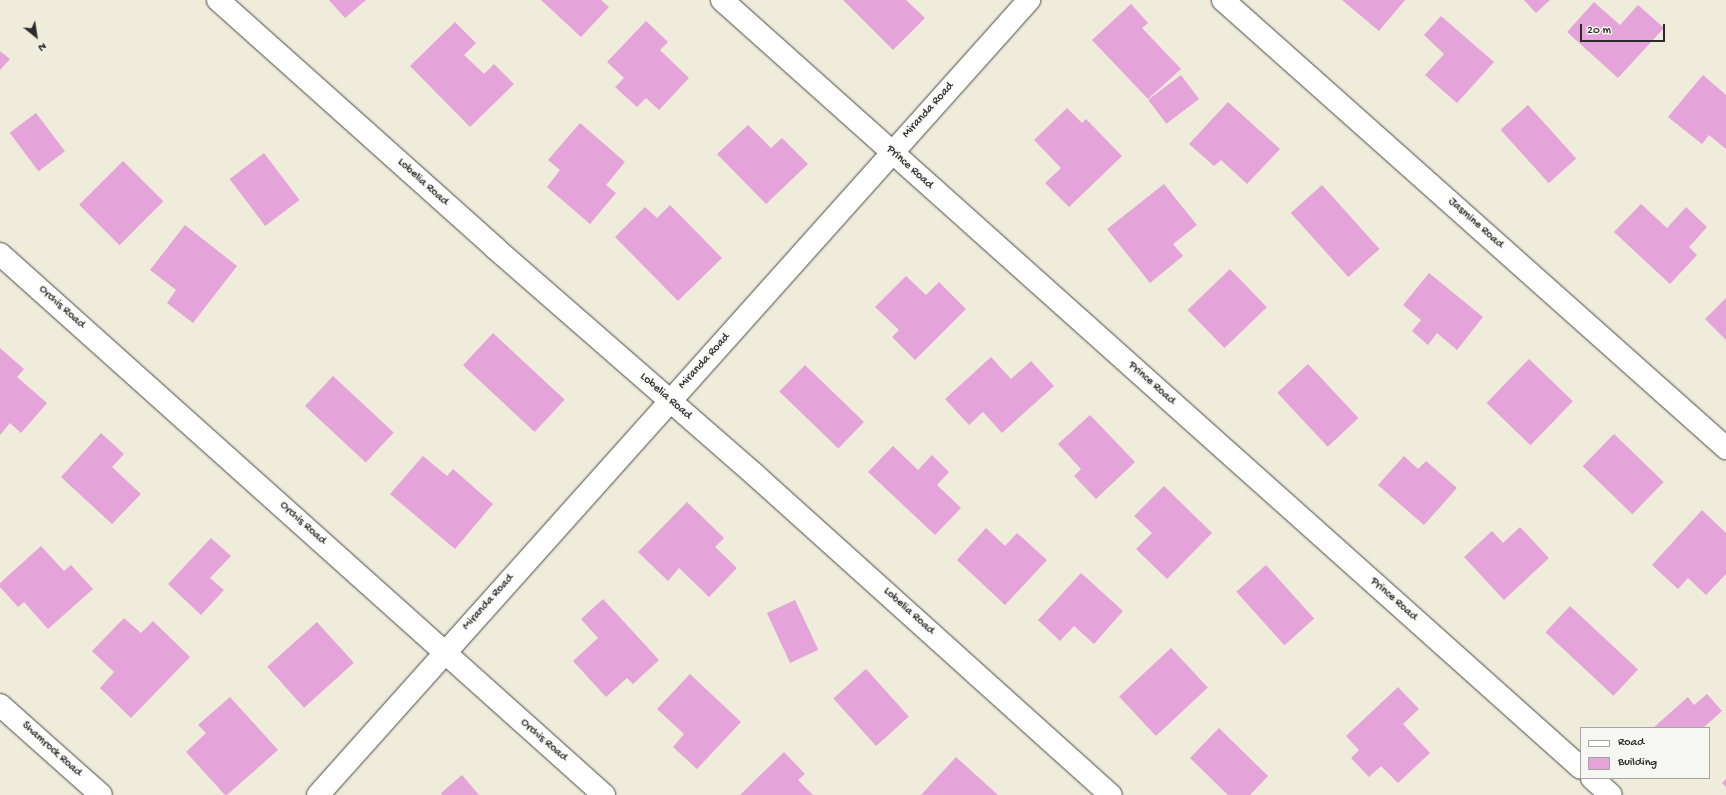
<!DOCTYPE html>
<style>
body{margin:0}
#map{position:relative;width:1726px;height:795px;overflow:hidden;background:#f0ecdb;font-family:"Gochi Hand",sans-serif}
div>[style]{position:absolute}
.building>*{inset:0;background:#e4a3d9;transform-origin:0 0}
.roads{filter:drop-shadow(0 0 1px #494845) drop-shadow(0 0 1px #494845)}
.minor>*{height:22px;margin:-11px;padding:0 11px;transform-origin:11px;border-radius:11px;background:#fff}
span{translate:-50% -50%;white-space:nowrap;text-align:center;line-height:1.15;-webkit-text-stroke:3px #f6f6f2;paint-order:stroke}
.street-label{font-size:12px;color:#2b2b2b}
.legend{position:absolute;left:1580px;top:727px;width:130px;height:52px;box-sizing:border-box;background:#f6f6f2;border:1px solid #a5a5a2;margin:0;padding:5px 7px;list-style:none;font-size:12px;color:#2b2b2b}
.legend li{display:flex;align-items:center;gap:8px;height:20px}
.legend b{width:20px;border:1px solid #a5a5a2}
.north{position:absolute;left:16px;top:16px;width:40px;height:40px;-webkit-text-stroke:3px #f6f6f2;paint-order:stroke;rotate:150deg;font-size:11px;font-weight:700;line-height:16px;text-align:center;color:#2b2b2b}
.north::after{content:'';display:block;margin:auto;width:14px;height:18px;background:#2b2b2b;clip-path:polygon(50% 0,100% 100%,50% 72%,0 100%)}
.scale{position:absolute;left:1580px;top:24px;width:85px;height:18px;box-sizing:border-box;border:2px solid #2b2b2b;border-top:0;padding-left:5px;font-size:12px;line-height:14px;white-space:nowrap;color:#2b2b2b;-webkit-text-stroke:3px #f6f6f2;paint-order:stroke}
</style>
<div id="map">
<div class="building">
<div style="clip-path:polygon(329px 0,366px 0,345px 18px)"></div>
<div style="clip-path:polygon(541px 0,601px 0,609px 7px,581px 37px)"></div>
<div style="clip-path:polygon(843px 0,906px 0,925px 18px,893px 50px)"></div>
<div style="clip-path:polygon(1342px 0,1405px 0,1379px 31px)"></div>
<div style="clip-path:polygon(1524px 0,1550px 0,1536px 13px)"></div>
<div style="clip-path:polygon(1594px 2px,1620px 25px,1638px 5px,1664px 28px,1618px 78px,1567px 32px)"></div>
<div style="clip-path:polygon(1131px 4px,1148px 23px,1142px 28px,1181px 69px,1148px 99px,1092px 40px)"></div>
<div style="clip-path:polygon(1441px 16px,1494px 62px,1457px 103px,1425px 75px,1444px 54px,1424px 35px)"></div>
<div style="clip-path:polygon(646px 21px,668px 42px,660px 50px,689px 78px,659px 110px,646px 98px,637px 107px,615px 87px,624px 78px,607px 62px)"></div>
<div style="clip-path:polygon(455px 22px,476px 43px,464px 55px,484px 74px,494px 64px,514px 84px,470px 127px,410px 66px)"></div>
<div style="clip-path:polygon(0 51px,10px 59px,0 70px)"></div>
<div style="left:1181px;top:75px;width:30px;height:41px;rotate:53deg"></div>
<div style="clip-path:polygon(1703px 75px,1726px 95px,1726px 149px,1709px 135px,1702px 144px,1668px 117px)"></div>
<div style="clip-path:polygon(1228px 102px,1280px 149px,1247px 184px,1221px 160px,1214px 166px,1189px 144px)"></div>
<div style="left:1528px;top:105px;width:72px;height:37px;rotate:48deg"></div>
<div style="clip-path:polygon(1067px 108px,1082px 123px,1086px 119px,1122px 156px,1069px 207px,1045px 183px,1061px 168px,1034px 140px)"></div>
<div style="left:36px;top:113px;width:48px;height:33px;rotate:53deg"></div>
<div style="clip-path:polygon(580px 123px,625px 162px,606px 185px,616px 193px,590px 224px,547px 187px,560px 170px,548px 160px)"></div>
<div style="clip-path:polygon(748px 125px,771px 148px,782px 138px,808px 164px,766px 204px,717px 154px)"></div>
<div style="left:264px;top:153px;width:59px;height:43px;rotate:53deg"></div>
<div style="left:123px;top:161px;width:57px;height:62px;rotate:45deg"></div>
<div style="clip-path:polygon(1164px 184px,1197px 225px,1173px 244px,1183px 256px,1150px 283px,1107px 229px)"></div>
<div style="left:1322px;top:185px;width:86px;height:42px;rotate:48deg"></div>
<div style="clip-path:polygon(1641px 204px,1667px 228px,1686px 207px,1707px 227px,1689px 247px,1697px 255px,1670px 284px,1614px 232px)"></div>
<div style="clip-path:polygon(670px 205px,722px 258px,678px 301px,615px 237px,645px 207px,657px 218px)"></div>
<div style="clip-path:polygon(185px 225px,237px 266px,193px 323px,167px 303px,176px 290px,150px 270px)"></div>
<div style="left:1230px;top:269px;width:53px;height:59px;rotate:46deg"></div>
<div style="clip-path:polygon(1429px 273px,1483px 317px,1457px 350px,1437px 333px,1428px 345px,1412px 331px,1421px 320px,1403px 305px)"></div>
<div style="clip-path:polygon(906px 276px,926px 295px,939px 282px,966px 309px,915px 360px,892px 337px,899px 330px,875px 307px)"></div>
<div style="clip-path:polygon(1726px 298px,1726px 340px,1705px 319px)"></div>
<div style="left:493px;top:333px;width:98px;height:44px;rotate:43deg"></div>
<div style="clip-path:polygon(0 348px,24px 369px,17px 377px,47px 403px,21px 433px,10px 423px,0 435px)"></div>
<div style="clip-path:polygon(991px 357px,1011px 379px,1031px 361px,1054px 386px,1002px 433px,983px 412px,969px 425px,945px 399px)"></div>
<div style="left:1529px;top:359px;width:61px;height:61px;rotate:44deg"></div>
<div style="left:1308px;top:364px;width:74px;height:42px;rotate:47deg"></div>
<div style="left:805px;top:365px;width:82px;height:37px;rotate:44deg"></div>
<div style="left:333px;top:376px;width:83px;height:41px;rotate:43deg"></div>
<div style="clip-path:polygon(1090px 415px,1135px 462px,1096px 499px,1074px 476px,1081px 469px,1058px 444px)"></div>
<div style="clip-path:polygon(101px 433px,124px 454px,112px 467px,141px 494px,112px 524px,61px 477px)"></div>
<div style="left:1614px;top:434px;width:69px;height:45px;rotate:44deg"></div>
<div style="clip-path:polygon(893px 446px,918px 470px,932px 455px,949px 472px,937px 485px,961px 508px,935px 535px,868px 472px)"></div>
<div style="clip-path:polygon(423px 456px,447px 476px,453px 469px,493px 504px,455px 549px,390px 494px)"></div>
<div style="clip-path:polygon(1404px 456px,1418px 469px,1426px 461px,1457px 488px,1424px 525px,1378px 485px)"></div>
<div style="clip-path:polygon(1164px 486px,1212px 533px,1167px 579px,1136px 549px,1152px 533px,1134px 516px)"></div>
<div style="clip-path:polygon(687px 502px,724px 538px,715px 547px,737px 568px,709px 597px,679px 568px,668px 581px,638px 552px)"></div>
<div style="clip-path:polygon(1702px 510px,1726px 533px,1726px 574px,1706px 595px,1688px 578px,1678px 589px,1652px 565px)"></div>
<div style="clip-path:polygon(1520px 527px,1549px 558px,1504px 600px,1464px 557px,1492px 531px,1503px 543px)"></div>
<div style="clip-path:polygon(986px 528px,1005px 546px,1017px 533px,1047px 560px,1005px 605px,957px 560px)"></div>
<div style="clip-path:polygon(211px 538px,231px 556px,210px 578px,224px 590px,201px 615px,168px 584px)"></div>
<div style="clip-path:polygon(41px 546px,64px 571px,71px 565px,93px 589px,48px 629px,24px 602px,18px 607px,0 587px,0 583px)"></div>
<div style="left:1266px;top:565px;width:72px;height:40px;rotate:48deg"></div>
<div style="clip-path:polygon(1081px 573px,1123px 611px,1094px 644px,1074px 626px,1060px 641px,1038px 620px)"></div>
<div style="clip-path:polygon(603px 599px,659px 660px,633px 684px,627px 678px,606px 697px,573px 661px,598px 638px,581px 619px)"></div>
<div style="left:795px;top:600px;width:55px;height:31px;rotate:65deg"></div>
<div style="left:1570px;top:606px;width:93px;height:36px;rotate:43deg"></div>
<div style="clip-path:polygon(124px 618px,141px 633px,153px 621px,190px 657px,131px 718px,100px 688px,114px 672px,92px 651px)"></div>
<div style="left:317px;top:622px;width:55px;height:67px;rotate:48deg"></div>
<div style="left:1171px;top:648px;width:54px;height:71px;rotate:47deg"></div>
<div style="left:866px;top:669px;width:64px;height:44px;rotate:48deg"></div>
<div style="clip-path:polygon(690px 674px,741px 722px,697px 769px,673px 747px,684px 734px,657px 709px)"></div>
<div style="clip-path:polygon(1398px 687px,1419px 709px,1403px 724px,1430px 753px,1398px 783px,1381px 766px,1369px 777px,1351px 758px,1359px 750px,1346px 736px)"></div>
<div style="clip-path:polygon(1707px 694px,1722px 711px,1703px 728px,1653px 728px,1688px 697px,1694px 705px)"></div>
<div style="clip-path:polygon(230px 697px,278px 750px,227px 795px,225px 795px,186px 752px,206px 733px,198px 725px)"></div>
<div style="clip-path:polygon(1219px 728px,1268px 776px,1250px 795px,1228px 795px,1190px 758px)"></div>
<div style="clip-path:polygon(784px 752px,805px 774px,798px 780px,813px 795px,740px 795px)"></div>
<div style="clip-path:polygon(956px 757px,998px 795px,921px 795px)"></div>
<div style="clip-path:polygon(462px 775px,479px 795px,442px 795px,441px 793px)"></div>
<div style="clip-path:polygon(1726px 779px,1726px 787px,1722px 783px)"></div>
</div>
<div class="roads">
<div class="minor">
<div style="left:218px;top:0;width:372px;rotate:41.8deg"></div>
<div style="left:495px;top:248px;width:344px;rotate:41.1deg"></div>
<div style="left:754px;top:474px;width:480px;rotate:42deg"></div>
<div style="left:722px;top:0;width:1152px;rotate:41.8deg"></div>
<div style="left:1223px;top:0;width:674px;rotate:41.69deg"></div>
<div style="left:0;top:254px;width:811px;rotate:41.85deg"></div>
<div style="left:0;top:705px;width:135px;rotate:41.7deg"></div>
<div style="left:1592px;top:778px;width:25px;rotate:42deg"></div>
<div style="left:318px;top:795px;width:1067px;rotate:-48.19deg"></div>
</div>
</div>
<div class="street-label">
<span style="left:929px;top:111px;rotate:-48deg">Miranda Road</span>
<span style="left:909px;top:168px;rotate:42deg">Prince Road</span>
<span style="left:422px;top:183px;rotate:42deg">Lobelia Road</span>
<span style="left:1475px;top:224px;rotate:42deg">Jasmine Road</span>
<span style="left:61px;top:308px;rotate:42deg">Orchis Road</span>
<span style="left:705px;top:362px;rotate:-48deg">Miranda Road</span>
<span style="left:1151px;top:384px;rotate:42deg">Prince Road</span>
<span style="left:665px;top:397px;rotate:41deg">Lobelia Road</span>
<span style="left:302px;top:524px;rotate:42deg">Orchis Road</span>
<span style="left:1393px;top:600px;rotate:42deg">Prince Road</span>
<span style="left:489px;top:603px;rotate:-48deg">Miranda Road</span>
<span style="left:908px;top:612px;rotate:42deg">Lobelia Road</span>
<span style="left:543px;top:741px;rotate:41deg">Orchis Road</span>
<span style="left:51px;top:750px;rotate:42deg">Shamrock Road</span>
</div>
<ul class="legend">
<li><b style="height:5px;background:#fff"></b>Road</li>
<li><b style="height:11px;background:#e4a3d9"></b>Building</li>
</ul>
<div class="north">N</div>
<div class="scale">20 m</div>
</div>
